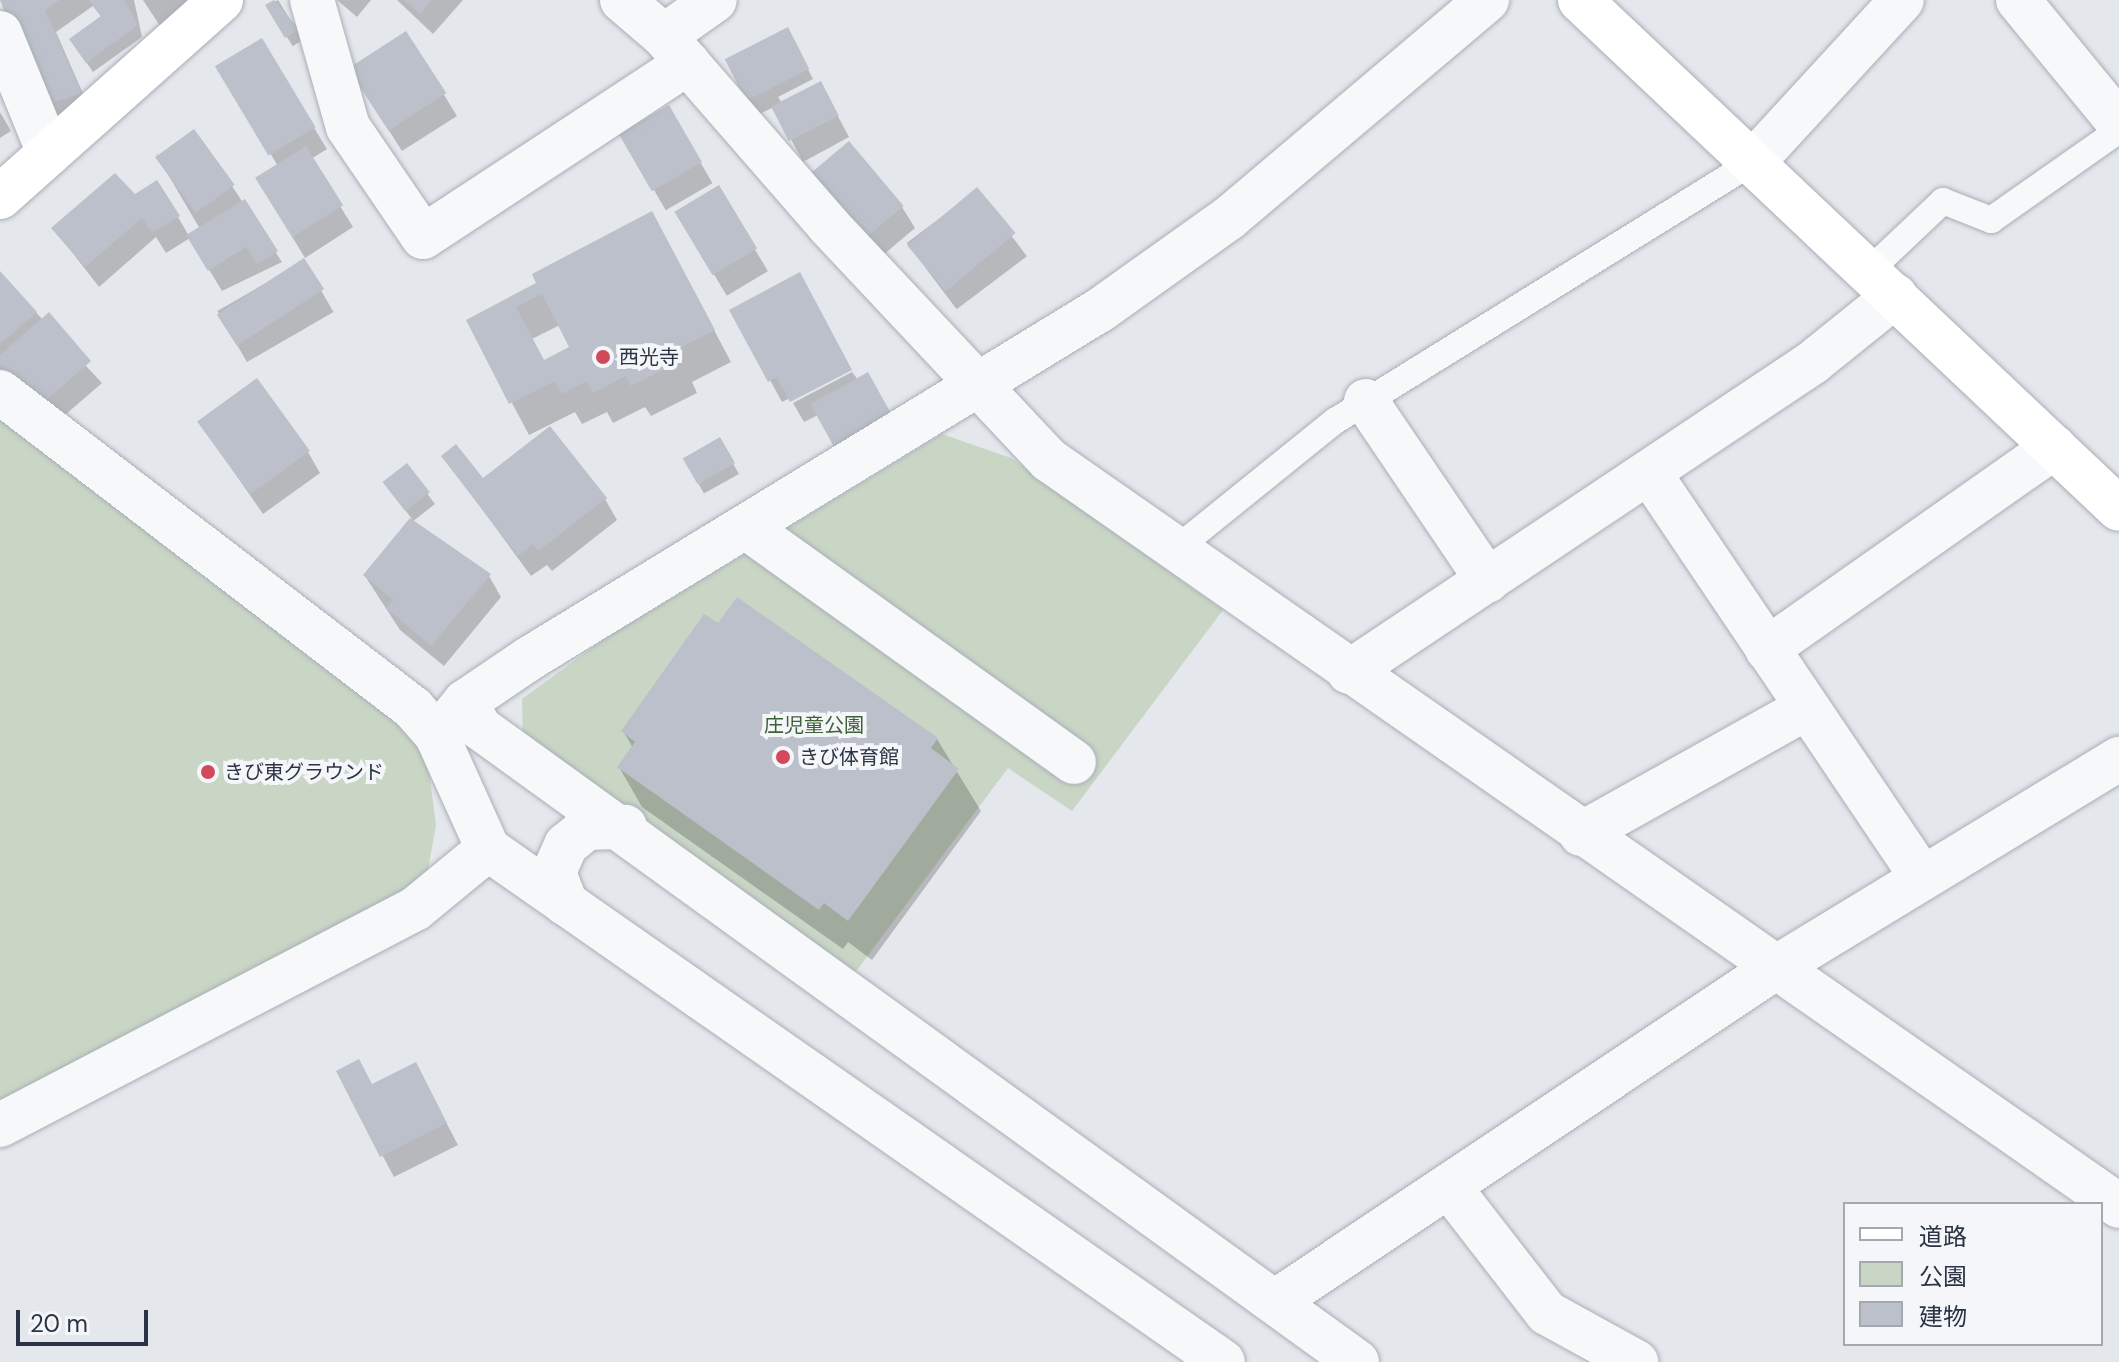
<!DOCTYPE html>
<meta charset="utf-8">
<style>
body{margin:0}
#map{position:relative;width:2119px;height:1362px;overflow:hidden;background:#e4e7ec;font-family:"DM Sans","Noto Sans JP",sans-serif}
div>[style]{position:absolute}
.green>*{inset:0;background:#c9d6c5}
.shadow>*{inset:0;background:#0003;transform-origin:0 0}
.building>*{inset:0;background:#bbc0ca;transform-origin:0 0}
.roads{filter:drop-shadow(0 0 2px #a9aeb7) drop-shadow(0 0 2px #a9aeb7)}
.lane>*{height:26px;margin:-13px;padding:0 13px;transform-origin:13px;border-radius:13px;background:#f7f8fa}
.street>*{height:44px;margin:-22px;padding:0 22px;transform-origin:22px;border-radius:22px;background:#f7f8fa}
.secondary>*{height:44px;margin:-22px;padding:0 22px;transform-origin:22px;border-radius:22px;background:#fff}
.dots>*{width:22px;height:22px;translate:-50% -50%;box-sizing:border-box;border:4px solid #f4f6f9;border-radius:50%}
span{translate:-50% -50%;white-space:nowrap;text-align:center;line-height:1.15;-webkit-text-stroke:8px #f4f6f9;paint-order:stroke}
.poi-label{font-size:20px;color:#2b3445}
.left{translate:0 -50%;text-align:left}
.park-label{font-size:20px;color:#3f6138}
.legend{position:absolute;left:1843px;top:1202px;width:260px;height:144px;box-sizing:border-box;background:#f4f6f9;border:2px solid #a4a8b1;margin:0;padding:10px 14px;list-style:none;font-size:24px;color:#2b3445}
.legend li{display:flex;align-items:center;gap:16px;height:40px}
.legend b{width:40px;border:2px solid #a4a8b1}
.scale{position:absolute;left:16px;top:1310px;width:132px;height:36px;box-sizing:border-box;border:4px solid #2b3445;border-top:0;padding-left:10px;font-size:24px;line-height:28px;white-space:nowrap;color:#2b3445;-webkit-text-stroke:6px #f4f6f9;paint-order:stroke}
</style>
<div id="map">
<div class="green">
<div style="clip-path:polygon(0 408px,410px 728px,429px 771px,436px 825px,428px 870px,414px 893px,0 1110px)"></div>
<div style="clip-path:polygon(942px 434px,1011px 458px,1223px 610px,1072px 811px,1008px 768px,854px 974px,523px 742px,522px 699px,604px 639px)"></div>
</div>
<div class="shadow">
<div style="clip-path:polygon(4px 0,134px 0,142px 37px,93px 72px,78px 50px,102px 18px,93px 6px,56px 32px,92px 114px,54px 127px)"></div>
<div style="clip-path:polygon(143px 0,202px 0,160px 26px)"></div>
<div style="left:278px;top:0;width:47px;height:12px;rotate:58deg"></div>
<div style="clip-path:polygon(337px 0,371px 0,357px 17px)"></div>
<div style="clip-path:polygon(397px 0,463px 0,433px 34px)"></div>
<div style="clip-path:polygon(406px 33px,457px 116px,402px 151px,363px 90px)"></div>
<div style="clip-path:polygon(793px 40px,813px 79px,778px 97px,782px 103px,832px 105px,849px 137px,803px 162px,774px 107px,757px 115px,728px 60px)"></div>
<div style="clip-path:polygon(261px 41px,327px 149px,311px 159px,353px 227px,305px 258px,270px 200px,278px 166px,230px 89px)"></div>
<div style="left:669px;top:108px;width:87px;height:54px;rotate:60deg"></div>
<div style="clip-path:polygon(0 112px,11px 131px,0 138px)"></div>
<div style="clip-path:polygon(156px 154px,232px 186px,282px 262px,222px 291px,190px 238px,166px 253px,156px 237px,99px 287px,54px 229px,134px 197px,178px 217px,189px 236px,200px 229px)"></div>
<div style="clip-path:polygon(810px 176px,902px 207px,915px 228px,876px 261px)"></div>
<div style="left:718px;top:188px;width:97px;height:48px;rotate:59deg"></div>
<div style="left:977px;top:190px;width:83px;height:88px;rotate:53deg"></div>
<div style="clip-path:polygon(evenodd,669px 245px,731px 362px,692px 382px,697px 393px,651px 416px,645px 407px,613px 423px,607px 412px,582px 424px,575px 412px,529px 435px,468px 320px,669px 245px,560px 325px,572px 348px,545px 362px,532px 339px,560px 325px)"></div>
<div style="left:304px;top:261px;width:59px;height:100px;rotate:60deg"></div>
<div style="clip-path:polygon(0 274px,102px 383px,50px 428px,0 376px)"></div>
<div style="clip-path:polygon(812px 296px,790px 398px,782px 402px,732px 311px)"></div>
<div style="clip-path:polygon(852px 372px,901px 436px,846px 465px,818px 415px,804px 422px,793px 403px)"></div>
<div style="clip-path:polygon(200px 423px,308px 452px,320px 473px,263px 514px)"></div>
<div style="left:720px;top:440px;width:39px;height:40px;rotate:61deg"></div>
<div style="clip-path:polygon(443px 456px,482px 481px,605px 499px,617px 520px,552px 571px,547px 565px,531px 576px)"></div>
<div style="clip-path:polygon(406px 466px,435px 504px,412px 522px,489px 576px,501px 597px,444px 666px,400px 630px,365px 576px,412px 519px,385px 484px)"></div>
<div style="clip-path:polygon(623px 731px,937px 739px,981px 811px,872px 960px,848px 942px,843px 949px,642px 807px,619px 767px,633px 748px)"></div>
<div style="clip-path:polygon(338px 1072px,372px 1086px,427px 1086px,458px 1145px,394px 1177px)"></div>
</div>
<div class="building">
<div style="clip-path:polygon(0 0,60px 0,45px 10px,82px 93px,40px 107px)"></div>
<div style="clip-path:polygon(89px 0,124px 0,138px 25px,86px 63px,69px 39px,101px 16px)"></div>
<div style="clip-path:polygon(274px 0,299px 29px,285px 38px,265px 5px)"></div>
<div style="clip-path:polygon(404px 0,432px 0,420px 14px)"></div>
<div style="left:788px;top:27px;width:47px;height:71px;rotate:63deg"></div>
<div style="left:406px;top:31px;width:74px;height:69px;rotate:57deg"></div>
<div style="left:262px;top:38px;width:104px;height:55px;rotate:59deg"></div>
<div style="left:821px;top:81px;width:39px;height:56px;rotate:63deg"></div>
<div style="left:669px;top:105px;width:66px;height:58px;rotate:60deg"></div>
<div style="left:194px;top:129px;width:69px;height:48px;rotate:54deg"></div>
<div style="left:849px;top:141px;width:85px;height:54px;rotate:50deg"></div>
<div style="left:306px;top:146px;width:70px;height:60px;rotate:58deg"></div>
<div style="clip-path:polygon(115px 173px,135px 194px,157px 180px,180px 216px,152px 233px,142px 218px,85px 267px,51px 228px)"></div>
<div style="left:719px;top:185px;width:74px;height:52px;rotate:59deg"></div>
<div style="left:977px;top:187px;width:60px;height:91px;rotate:50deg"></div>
<div style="clip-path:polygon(245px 199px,278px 251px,257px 264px,246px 247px,208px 271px,186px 235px)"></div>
<div style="clip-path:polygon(evenodd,652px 211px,715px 330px,675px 350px,681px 361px,631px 386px,626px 376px,593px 393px,587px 381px,562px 394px,555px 381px,509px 404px,466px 320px,536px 283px,532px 274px,652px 211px,542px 294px,569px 347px,544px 360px,516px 307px,542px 294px)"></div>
<div style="left:304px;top:258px;width:37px;height:104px;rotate:57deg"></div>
<div style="clip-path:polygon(0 271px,37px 312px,0 344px)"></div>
<div style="clip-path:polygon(800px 272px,852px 370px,790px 402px,777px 377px,768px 382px,729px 310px)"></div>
<div style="clip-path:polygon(49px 312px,91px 361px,37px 408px,0 366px,0 355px)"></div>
<div style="left:868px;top:372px;width:48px;height:66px;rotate:61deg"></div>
<div style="left:257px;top:378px;width:90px;height:74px;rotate:54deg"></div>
<div style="clip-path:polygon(550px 426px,607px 498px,538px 551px,533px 544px,518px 556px,441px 456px,456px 444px,483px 478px)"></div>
<div style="left:720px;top:437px;width:30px;height:43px;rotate:60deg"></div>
<div style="left:407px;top:463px;width:37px;height:31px;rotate:52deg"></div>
<div style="clip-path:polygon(410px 518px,491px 574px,431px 646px,386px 608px,393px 600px,363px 575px)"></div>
<div style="clip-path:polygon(737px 597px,938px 738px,931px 748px,959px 769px,848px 921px,824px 903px,819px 910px,617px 767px,635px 742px,621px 731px,704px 614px,718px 623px)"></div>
<div style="clip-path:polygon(359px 1059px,372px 1084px,416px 1062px,447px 1123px,380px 1157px,336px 1071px)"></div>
</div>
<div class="roads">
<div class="lane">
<div style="left:1869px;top:271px;width:102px;rotate:-43.4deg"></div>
<div style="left:1943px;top:201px;width:52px;rotate:21.6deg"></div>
<div style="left:1991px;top:220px;width:156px;rotate:-35.1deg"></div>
<div style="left:1175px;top:550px;width:206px;rotate:-38.9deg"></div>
<div style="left:1335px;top:421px;width:492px;rotate:-31.8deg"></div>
</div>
<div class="street">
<div style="left:312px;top:0;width:132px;rotate:74.2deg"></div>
<div style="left:348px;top:127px;width:133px;rotate:55.7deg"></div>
<div style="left:423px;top:237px;width:317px;rotate:-33.3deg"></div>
<div style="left:622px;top:0;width:55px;rotate:40.6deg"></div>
<div style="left:664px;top:36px;width:62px;rotate:-35.2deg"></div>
<div style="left:2018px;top:0;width:159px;rotate:50.6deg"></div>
<div style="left:0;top:33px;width:130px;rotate:67.8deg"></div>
<div style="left:664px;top:36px;width:253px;rotate:49deg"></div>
<div style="left:830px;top:227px;width:320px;rotate:46.8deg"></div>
<div style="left:1049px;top:460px;width:1304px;rotate:34.88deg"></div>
<div style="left:1753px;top:162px;width:220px;rotate:-47.4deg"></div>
<div style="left:0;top:392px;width:520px;rotate:37.42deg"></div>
<div style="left:413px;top:708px;width:37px;rotate:49deg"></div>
<div style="left:437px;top:736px;width:124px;rotate:65.7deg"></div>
<div style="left:488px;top:849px;width:94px;rotate:140.6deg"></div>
<div style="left:415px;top:909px;width:468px;rotate:152.5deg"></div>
<div style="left:1366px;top:401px;width:217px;rotate:55.9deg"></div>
<div style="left:1650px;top:474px;width:486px;rotate:56deg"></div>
<div style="left:747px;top:528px;width:402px;rotate:35.6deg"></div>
<div style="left:1767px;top:649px;width:351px;rotate:-35.1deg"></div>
<div style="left:1349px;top:672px;width:557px;rotate:-33.72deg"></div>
<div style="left:1812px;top:363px;width:107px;rotate:-38.9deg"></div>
<div style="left:465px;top:702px;width:30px;rotate:60deg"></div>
<div style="left:480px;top:728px;width:1082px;rotate:35.86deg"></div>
<div style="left:437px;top:736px;width:44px;rotate:-50.5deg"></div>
<div style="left:465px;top:702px;width:78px;rotate:-34.1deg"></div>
<div style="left:530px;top:658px;width:668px;rotate:-31.41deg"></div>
<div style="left:1100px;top:310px;width:158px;rotate:-35.5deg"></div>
<div style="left:1229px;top:218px;width:338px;rotate:-40.2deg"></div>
<div style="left:1581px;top:834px;width:258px;rotate:-29.2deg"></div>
<div style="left:488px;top:849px;width:896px;rotate:34.91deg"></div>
<div style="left:566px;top:904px;width:34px;rotate:-111deg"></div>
<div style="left:554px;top:872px;width:30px;rotate:-66deg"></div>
<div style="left:566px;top:845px;width:27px;rotate:-39deg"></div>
<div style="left:587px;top:828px;width:38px;rotate:-2deg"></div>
<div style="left:1450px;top:1188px;width:158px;rotate:52.2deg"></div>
<div style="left:1547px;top:1313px;width:102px;rotate:28.8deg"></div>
<div style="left:1276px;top:1301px;width:600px;rotate:-33.72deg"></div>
<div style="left:1775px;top:968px;width:403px;rotate:-31.3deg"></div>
</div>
<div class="secondary">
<div style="left:1580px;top:0;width:741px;rotate:43.36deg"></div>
<div style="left:0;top:197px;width:296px;rotate:-41.7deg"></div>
</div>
</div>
<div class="dots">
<div style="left:603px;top:357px;background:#d1495b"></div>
<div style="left:783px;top:757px;background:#d1495b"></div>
<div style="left:208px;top:772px;background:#d1495b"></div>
</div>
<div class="poi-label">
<span class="left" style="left:619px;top:357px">西光寺</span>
<span class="left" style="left:799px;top:757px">きび体育館</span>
<span class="left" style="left:224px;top:772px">きび東グラウンド</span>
</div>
<div class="park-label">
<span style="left:814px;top:725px">庄児童公園</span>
</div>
<ul class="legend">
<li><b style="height:10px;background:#fff"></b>道路</li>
<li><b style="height:22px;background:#c9d6c5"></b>公園</li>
<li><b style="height:22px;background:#bbc0ca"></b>建物</li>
</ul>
<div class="scale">20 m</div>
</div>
